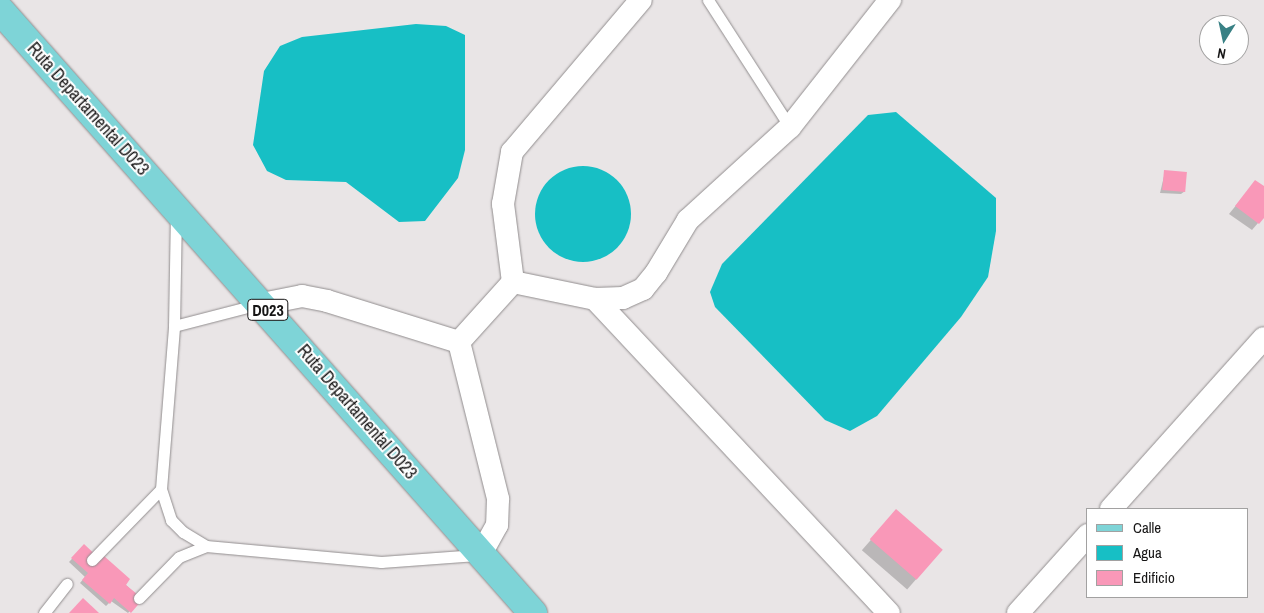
<!DOCTYPE html>
<style>
body{margin:0}
#map{position:relative;width:1264px;height:613px;overflow:hidden;background:#e9e5e6;font-family:"Archivo Narrow",sans-serif}
div>[style]{position:absolute}
.water>*{inset:0;background:#17bfc5}
.round{border-radius:50%}
.shadow>*{inset:0;background:#0003;transform-origin:0 0}
.building>*{inset:0;background:#f998b8;transform-origin:0 0}
.roads{filter:drop-shadow(0 0 1px #918d8e) drop-shadow(0 0 1px #918d8e)}
.service>*{height:11px;margin:-5.5px;padding:0 5.5px;transform-origin:5.5px;border-radius:5.5px;background:#fff}
.minor>*{height:22px;margin:-11px;padding:0 11px;transform-origin:11px;border-radius:11px;background:#fff}
.primary>*{height:28px;margin:-14px;padding:0 14px;transform-origin:14px;border-radius:14px;background:#7ed4d7}
span{translate:-50% -50%;white-space:nowrap;text-align:center;line-height:1.15;-webkit-text-stroke:4px #fff;paint-order:stroke}
.shield-label span{padding:1px 4px;background:#fff;border:1px solid;border-radius:4px;-webkit-text-stroke-width:0}
.shield-label{font-size:16px;color:#161515;font-weight:700}
.street-label{font-size:18px;color:#161515}
.legend{position:absolute;left:1086px;top:508px;width:162px;height:90px;box-sizing:border-box;background:#fff;border:1px solid #a2a1a1;margin:0;padding:6px 9px;list-style:none;font-size:15px;color:#161515}
.legend li{display:flex;align-items:center;gap:10px;height:25px}
.legend b{width:25px;border:1px solid #a2a1a1}
.north{position:absolute;left:1199px;top:15px;width:50px;height:50px;box-sizing:border-box;background:#fff;border:1px solid #a2a1a1;border-radius:50%;rotate:190deg;font-size:14px;font-weight:700;line-height:20px;text-align:center;color:#161515}
.north::after{content:'';display:block;margin:auto;width:18px;height:22px;background:#398185;clip-path:polygon(50% 0,100% 100%,50% 72%,0 100%)}
</style>
<div id="map">
<div class="water">
<div style="clip-path:polygon(416px 24px,446px 26px,465px 35px,465px 150px,458px 178px,425px 221px,399px 222px,346px 182px,286px 180px,267px 171px,253px 145px,264px 71px,280px 46px,302px 37px)"></div>
<div style="clip-path:polygon(896px 112px,996px 198px,996px 231px,988px 277px,961px 317px,877px 416px,850px 431px,825px 420px,715px 307px,710px 292px,722px 264px,868px 115px)"></div>
<div class="round" style="left:535px;top:166px;width:96px;height:96px"></div>
</div>
<div class="shadow">
<div style="clip-path:polygon(1165px 172px,1185px 191px,1181px 194px,1160px 193px)"></div>
<div style="clip-path:polygon(1255px 182px,1264px 188px,1264px 216px,1252px 230px,1229px 214px)"></div>
<div style="left:896px;top:511px;width:60px;height:52px;rotate:41deg"></div>
<div style="clip-path:polygon(84px 546px,141px 599px,128px 613px,111px 601px,106px 606px,80px 583px,85px 577px,69px 562px)"></div>
</div>
<div class="building">
<div style="left:1164px;top:170px;width:23px;height:20px;rotate:5deg"></div>
<div style="clip-path:polygon(1255px 180px,1264px 186px,1264px 218px,1259px 224px,1235px 206px)"></div>
<div style="left:896px;top:509px;width:62px;height:40px;rotate:41deg"></div>
<div style="clip-path:polygon(84px 544px,101px 560px,104px 556px,130px 579px,126px 585px,143px 599px,131px 613px,114px 598px,110px 604px,82px 580px,88px 573px,71px 558px)"></div>
<div style="clip-path:polygon(83px 598px,99px 613px,69px 613px)"></div>
</div>
<div class="roads">
<div class="service">
<div style="left:708px;top:0;width:151px;rotate:57.2deg"></div>
<div style="left:174px;top:326px;width:88px;rotate:-14.5deg"></div>
<div style="left:161px;top:489px;width:33px;rotate:72deg"></div>
<div style="left:171px;top:520px;width:17px;rotate:45deg"></div>
<div style="left:183px;top:532px;width:27px;rotate:31deg"></div>
<div style="left:206px;top:546px;width:176px;rotate:5.2deg"></div>
<div style="left:381px;top:562px;width:96px;rotate:-4.2deg"></div>
<div style="left:92px;top:560px;width:99px;rotate:-45.8deg"></div>
<div style="left:161px;top:489px;width:164px;rotate:-85.4deg"></div>
<div style="left:174px;top:326px;width:111px;rotate:-89deg"></div>
<div style="left:139px;top:598px;width:57px;rotate:-45.7deg"></div>
<div style="left:179px;top:557px;width:29px;rotate:-22deg"></div>
<div style="left:44px;top:613px;width:37px;rotate:-52deg"></div>
</div>
<div class="minor">
<div style="left:513px;top:282px;width:84px;rotate:11.7deg"></div>
<div style="left:595px;top:299px;width:28px;rotate:-2deg"></div>
<div style="left:623px;top:298px;width:22px;rotate:-24deg"></div>
<div style="left:643px;top:289px;width:21px;rotate:-51deg"></div>
<div style="left:656px;top:273px;width:62px;rotate:-58.9deg"></div>
<div style="left:688px;top:220px;width:138px;rotate:-42.4deg"></div>
<div style="left:790px;top:127px;width:162px;rotate:-51.8deg"></div>
<div style="left:595px;top:299px;width:430px;rotate:46.9deg"></div>
<div style="left:262px;top:304px;width:41px;rotate:-11.3deg"></div>
<div style="left:302px;top:296px;width:25px;rotate:11deg"></div>
<div style="left:327px;top:301px;width:138px;rotate:17.3deg"></div>
<div style="left:459px;top:342px;width:81px;rotate:-48deg"></div>
<div style="left:513px;top:282px;width:79px;rotate:-97.3deg"></div>
<div style="left:503px;top:204px;width:53px;rotate:-80.2deg"></div>
<div style="left:512px;top:152px;width:199px;rotate:-49.7deg"></div>
<div style="left:459px;top:342px;width:162px;rotate:76deg"></div>
<div style="left:498px;top:499px;width:26px;rotate:92deg"></div>
<div style="left:497px;top:525px;width:33px;rotate:119deg"></div>
<div style="left:1111px;top:509px;width:229px;rotate:-48.2deg"></div>
<div style="left:1018px;top:613px;width:105px;rotate:-48.1deg"></div>
</div>
<div class="primary">
<div style="left:0;top:10px;width:805px;rotate:48.53deg"></div>
</div>
</div>
<div class="shield-label">
<span style="left:268px;top:310px">D023</span>
</div>
<div class="street-label">
<span style="left:88px;top:109px;rotate:48deg">Ruta Departamental D023</span>
<span style="left:357px;top:412px;rotate:49deg">Ruta Departamental D023</span>
</div>
<ul class="legend">
<li><b style="height:6px;background:#7ed4d7"></b>Calle</li>
<li><b style="height:14px;background:#17bfc5"></b>Agua</li>
<li><b style="height:14px;background:#f998b8"></b>Edificio</li>
</ul>
<div class="north">N</div>
</div>
